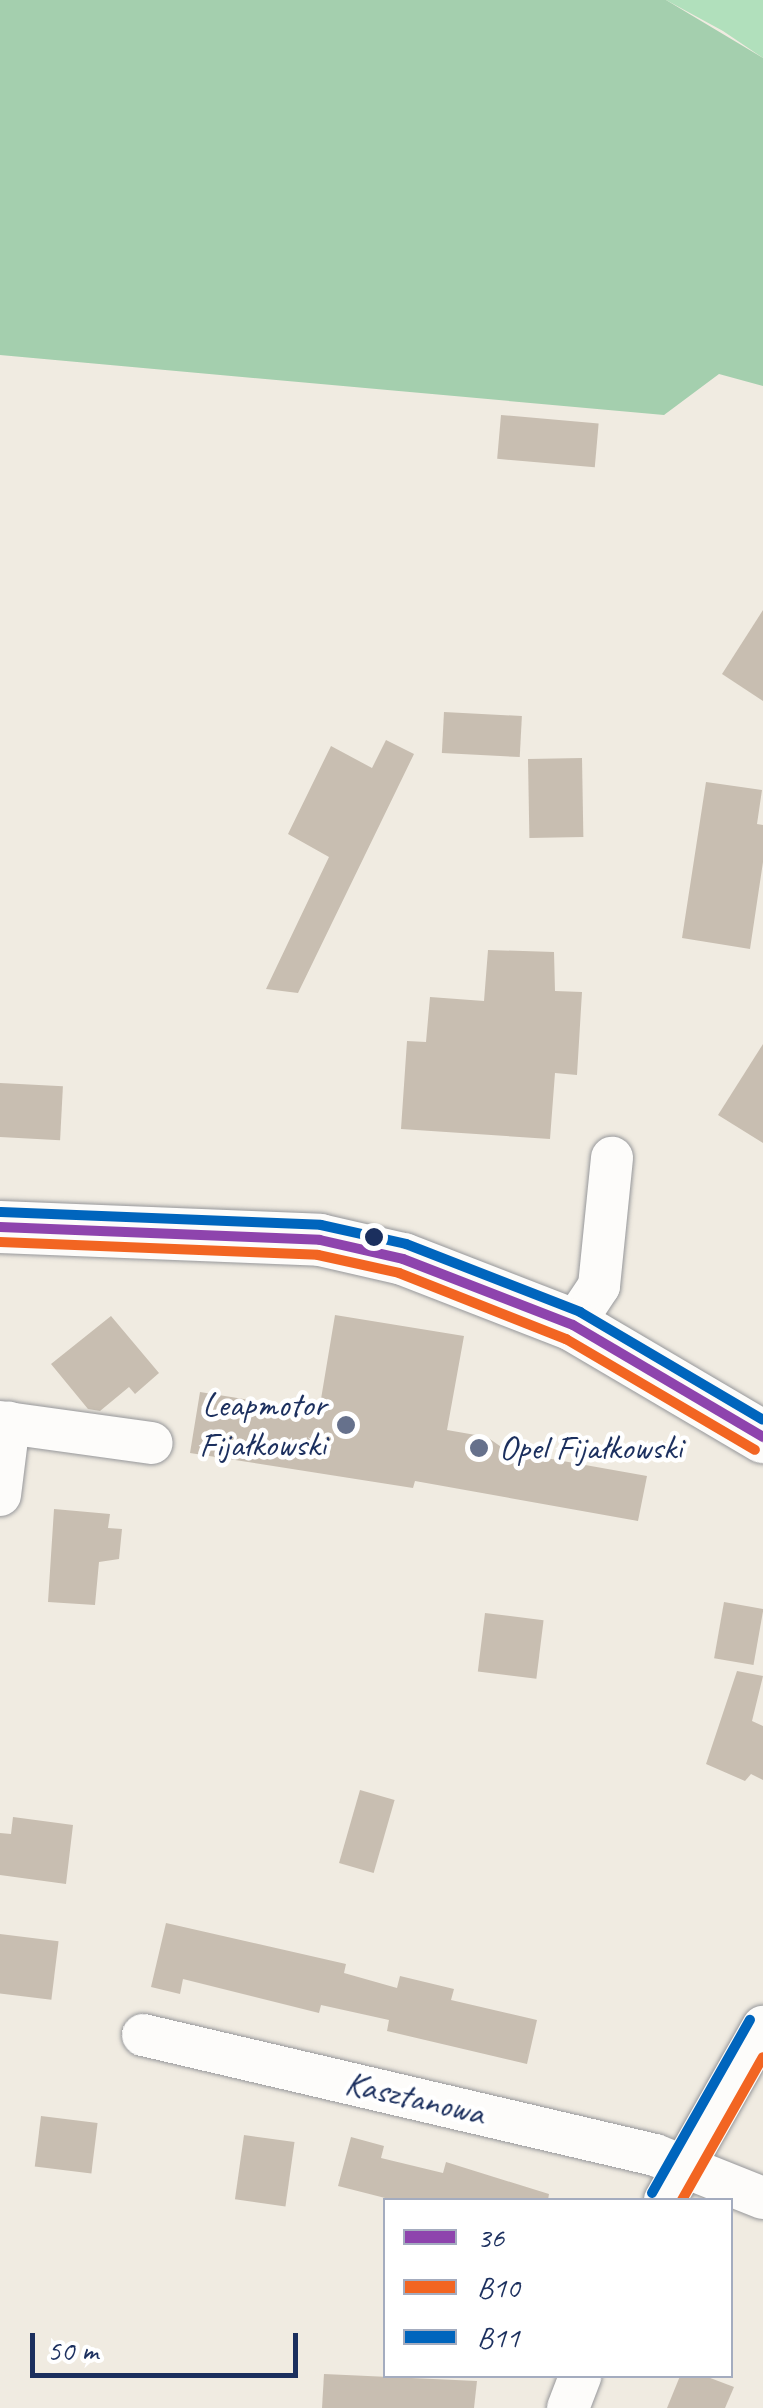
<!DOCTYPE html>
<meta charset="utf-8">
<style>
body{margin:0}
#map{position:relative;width:763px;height:2408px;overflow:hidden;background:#f0ebe1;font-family:Caveat,sans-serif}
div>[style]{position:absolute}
.green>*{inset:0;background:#b1e0bc}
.forest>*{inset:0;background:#a4cfae}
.building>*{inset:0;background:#c8beb1;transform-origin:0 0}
.roads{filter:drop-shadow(0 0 2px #96979a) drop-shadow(0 0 2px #96979a)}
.minor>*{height:42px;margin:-21px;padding:0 21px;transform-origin:21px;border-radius:21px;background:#fdfcfa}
.tertiary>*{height:52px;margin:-26px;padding:0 26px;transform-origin:26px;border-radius:26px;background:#fdfcfa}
.bus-1>*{height:10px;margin:-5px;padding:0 5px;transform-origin:5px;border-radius:5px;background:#8e44ad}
.bus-2>*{height:10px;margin:-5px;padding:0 5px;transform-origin:5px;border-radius:5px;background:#f26522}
.bus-3>*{height:10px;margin:-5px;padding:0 5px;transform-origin:5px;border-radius:5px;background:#0065bd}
.dots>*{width:28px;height:28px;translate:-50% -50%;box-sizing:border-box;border:5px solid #fff;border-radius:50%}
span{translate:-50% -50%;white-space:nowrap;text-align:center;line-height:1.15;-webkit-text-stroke:9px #fff;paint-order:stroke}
.poi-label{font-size:35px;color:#1b2f5e}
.right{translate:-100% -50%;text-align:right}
.left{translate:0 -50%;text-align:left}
.street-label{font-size:35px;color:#1b2f5e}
.legend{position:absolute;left:383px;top:2198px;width:350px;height:180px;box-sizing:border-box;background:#fff;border:2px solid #a4acbf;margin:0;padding:12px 18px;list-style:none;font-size:30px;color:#1b2f5e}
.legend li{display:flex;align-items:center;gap:20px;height:50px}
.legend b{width:50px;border:2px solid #a4acbf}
.scale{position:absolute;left:30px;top:2333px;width:268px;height:45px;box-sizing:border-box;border:5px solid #1b2f5e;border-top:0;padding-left:12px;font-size:30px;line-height:35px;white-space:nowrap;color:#1b2f5e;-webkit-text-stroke:8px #fff;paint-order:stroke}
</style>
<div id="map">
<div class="green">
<div style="clip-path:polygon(666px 0,763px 0,763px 58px,723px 31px)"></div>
</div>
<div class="forest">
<div style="clip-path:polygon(0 0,666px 0,763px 58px,763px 386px,719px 374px,664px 415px,0 355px)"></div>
</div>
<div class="building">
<div style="left:501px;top:415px;width:98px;height:44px;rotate:5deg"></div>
<div style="clip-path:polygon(763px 610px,763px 701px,722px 674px)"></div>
<div style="left:444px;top:712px;width:78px;height:41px;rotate:3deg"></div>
<div style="clip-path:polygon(386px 740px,414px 754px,298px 993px,266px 989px,329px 857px,288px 834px,331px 746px,372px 768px)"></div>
<div style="left:582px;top:758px;width:79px;height:54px;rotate:89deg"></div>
<div style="clip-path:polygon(706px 782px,762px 790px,757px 824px,763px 825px,763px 862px,750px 949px,682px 938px)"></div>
<div style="clip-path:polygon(488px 950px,554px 952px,555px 991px,582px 992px,577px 1075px,555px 1073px,550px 1139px,401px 1129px,407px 1041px,426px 1042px,430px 997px,484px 1001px)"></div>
<div style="clip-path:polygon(763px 1044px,763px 1143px,718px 1115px)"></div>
<div style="left:0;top:1083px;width:63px;height:54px;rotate:3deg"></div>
<div style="clip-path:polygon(335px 1315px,464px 1336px,447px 1430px,487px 1437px,507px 1451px,647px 1476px,638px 1521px,415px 1481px,413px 1488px,190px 1453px,200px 1392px,319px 1411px)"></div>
<div style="clip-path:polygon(111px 1316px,159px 1373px,135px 1394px,129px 1387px,100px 1411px,88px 1409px,51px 1364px)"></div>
<div style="clip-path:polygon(54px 1509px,110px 1514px,108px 1528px,122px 1529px,119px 1559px,99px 1562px,95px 1605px,48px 1602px)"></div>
<div style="left:724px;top:1602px;width:40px;height:57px;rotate:10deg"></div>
<div style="left:485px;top:1613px;width:59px;height:59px;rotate:7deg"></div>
<div style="clip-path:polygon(737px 1671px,763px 1676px,752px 1721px,763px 1726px,763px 1780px,751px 1774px,745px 1781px,706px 1764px)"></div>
<div style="left:360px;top:1790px;width:36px;height:76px;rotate:16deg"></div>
<div style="clip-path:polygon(13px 1817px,73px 1825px,66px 1884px,0 1875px,0 1833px,11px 1834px)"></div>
<div style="clip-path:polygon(166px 1923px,346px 1964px,344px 1973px,397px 1988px,400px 1976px,454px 1989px,451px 2000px,537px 2020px,527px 2064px,387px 2031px,389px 2020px,321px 2005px,319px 2013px,183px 1979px,180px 1994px,151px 1987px)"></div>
<div style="left:0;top:1934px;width:59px;height:59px;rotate:7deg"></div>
<div style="left:41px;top:2116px;width:57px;height:51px;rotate:7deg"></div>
<div style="left:244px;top:2135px;width:51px;height:65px;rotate:8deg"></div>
<div style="clip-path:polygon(351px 2137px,384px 2146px,381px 2158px,443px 2173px,446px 2162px,549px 2194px,548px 2200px,393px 2200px,338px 2186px)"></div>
<div style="clip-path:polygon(324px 2374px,477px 2381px,474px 2408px,322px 2408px)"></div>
<div style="clip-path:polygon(680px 2376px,705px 2376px,734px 2387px,725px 2408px,667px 2408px)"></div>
</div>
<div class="roads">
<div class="minor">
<div style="left:573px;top:1325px;width:47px;rotate:-56.3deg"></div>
<div style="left:599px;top:1286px;width:129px;rotate:-84.2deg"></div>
<div style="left:0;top:1422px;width:153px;rotate:7.9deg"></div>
<div style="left:0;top:1495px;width:73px;rotate:-82.9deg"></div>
<div style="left:143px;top:2035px;width:526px;rotate:13.19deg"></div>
<div style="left:655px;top:2155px;width:116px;rotate:21.7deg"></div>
<div style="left:665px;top:2200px;width:199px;rotate:-60.5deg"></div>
<div style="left:568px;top:2408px;width:34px;rotate:-69deg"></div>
</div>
<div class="tertiary">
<div style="left:0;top:1227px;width:320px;rotate:2.3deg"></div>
<div style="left:320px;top:1240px;width:85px;rotate:12.9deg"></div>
<div style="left:403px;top:1259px;width:182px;rotate:21.2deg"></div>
<div style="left:573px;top:1325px;width:221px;rotate:30.5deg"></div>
</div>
</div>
<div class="bus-1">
<div style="left:0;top:1227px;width:320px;rotate:2.3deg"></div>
<div style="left:320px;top:1240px;width:85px;rotate:12.9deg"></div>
<div style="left:403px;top:1259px;width:182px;rotate:21.2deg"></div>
<div style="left:573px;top:1325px;width:221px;rotate:30.5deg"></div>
</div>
<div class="bus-2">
<div style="left:0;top:1242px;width:318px;rotate:2.3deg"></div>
<div style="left:318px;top:1255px;width:83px;rotate:12.5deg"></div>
<div style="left:399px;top:1273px;width:180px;rotate:21.6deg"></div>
<div style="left:566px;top:1339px;width:219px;rotate:30.4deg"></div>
<div style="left:682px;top:2200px;width:164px;rotate:-60.5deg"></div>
</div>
<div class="bus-3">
<div style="left:1px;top:1212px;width:320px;rotate:2.3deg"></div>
<div style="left:321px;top:1225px;width:87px;rotate:12.6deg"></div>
<div style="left:406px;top:1244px;width:187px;rotate:21.3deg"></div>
<div style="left:580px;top:1312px;width:212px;rotate:30.5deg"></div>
<div style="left:652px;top:2193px;width:199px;rotate:-60.5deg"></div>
</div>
<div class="dots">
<div style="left:374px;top:1237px;background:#1b2f5e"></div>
<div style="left:346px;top:1425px;background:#66718c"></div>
<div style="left:479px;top:1448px;background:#66718c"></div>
</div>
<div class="poi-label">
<span class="right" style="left:326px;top:1425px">Leapmotor<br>Fijałkowski</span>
<span class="left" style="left:499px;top:1448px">Opel Fijałkowski</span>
</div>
<div class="street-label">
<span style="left:415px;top:2098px;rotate:13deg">Kasztanowa</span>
</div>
<ul class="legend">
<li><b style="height:12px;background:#8e44ad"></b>36</li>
<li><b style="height:12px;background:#f26522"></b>B10</li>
<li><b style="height:12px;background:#0065bd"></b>B11</li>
</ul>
<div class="scale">50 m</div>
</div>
